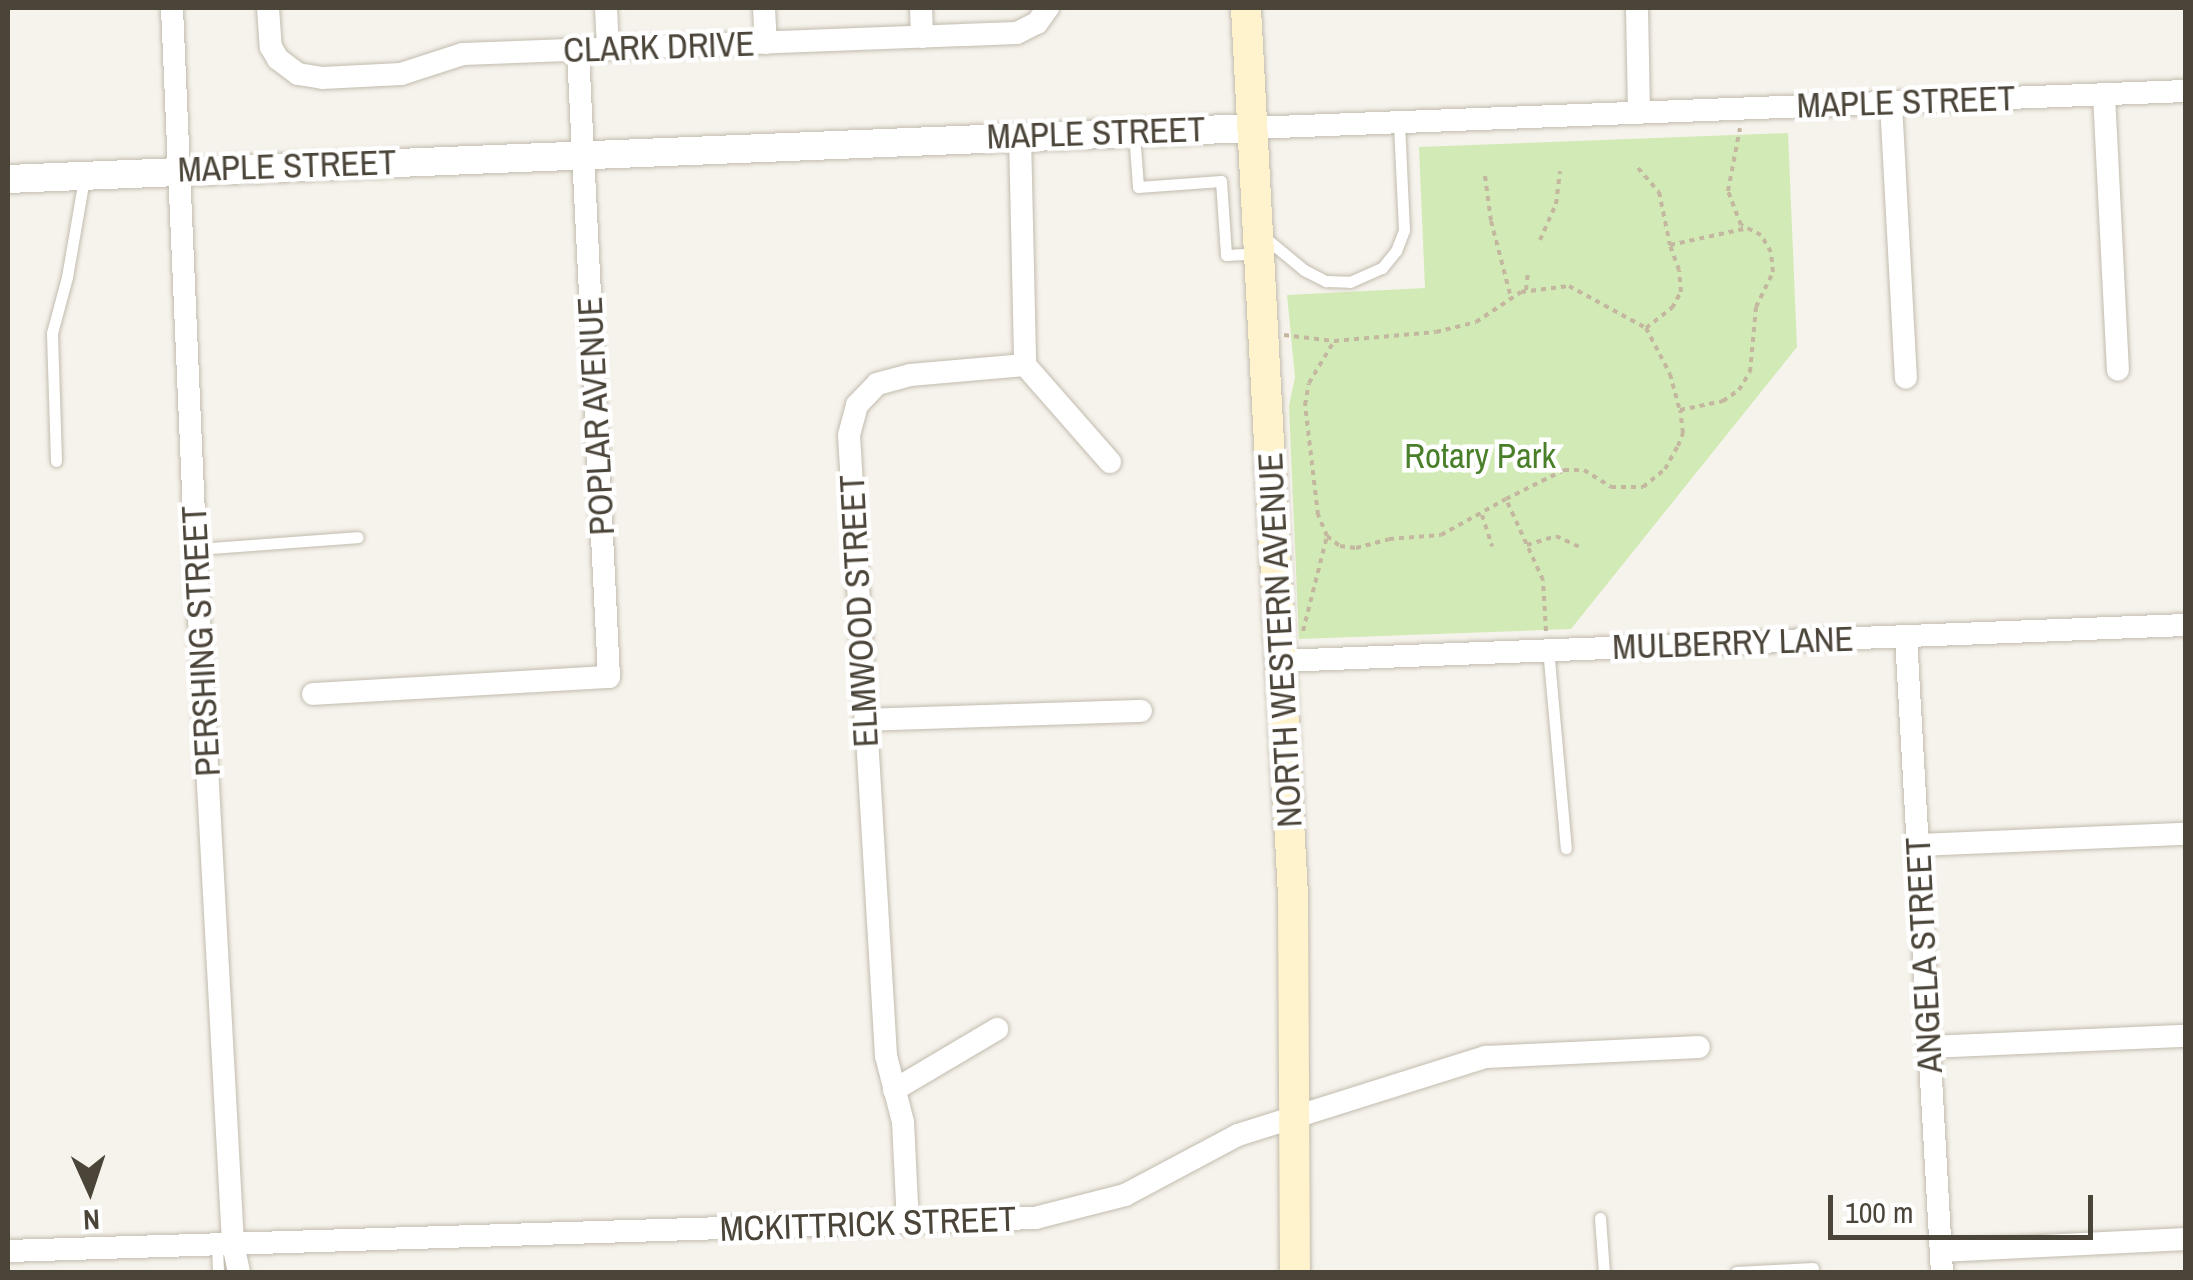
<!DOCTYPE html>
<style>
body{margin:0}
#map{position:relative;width:2193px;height:1280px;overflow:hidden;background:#f6f3ec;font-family:"Archivo Narrow",sans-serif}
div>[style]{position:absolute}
.green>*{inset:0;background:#d2eab5}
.path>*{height:4px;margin-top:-2px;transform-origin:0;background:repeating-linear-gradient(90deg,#c4b79f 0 5px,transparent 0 10px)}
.roads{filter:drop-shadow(0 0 2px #c2bbae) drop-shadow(0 0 2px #c2bbae)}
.service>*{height:11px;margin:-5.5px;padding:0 5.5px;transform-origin:5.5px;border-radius:5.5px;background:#fff}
.minor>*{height:22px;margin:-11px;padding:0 11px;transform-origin:11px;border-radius:11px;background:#fff}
.tertiary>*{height:28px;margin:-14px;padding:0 14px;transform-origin:14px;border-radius:14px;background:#fff}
.secondary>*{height:30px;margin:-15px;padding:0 15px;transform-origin:15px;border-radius:15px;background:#fff3cd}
span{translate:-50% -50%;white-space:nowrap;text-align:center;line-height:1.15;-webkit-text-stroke:9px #fff;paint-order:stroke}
.street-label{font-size:35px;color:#4b4439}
.park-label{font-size:35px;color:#4a7f2a}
.frame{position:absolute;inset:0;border:10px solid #4b4439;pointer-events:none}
.north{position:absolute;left:40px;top:1140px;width:100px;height:100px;-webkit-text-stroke:8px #fff;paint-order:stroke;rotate:177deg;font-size:28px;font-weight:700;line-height:40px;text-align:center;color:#4b4439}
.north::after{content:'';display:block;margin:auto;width:35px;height:45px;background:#4b4439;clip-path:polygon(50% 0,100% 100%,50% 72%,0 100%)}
.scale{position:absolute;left:1828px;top:1195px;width:265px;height:45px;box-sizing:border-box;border:5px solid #4b4439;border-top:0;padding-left:12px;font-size:30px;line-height:35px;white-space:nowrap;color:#4b4439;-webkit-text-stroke:8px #fff;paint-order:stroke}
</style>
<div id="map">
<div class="green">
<div style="clip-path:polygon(1788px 133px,1797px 347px,1571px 629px,1299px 639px,1289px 406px,1295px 377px,1287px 295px,1425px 288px,1419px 147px)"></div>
</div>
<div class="path">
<div style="left:1638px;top:168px;width:32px;rotate:49deg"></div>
<div style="left:1659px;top:192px;width:54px;rotate:78.3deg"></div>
<div style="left:1485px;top:176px;width:45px;rotate:82.4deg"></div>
<div style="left:1491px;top:221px;width:80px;rotate:75.4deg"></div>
<div style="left:1540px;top:240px;width:39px;rotate:-66deg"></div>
<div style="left:1556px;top:204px;width:33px;rotate:-83deg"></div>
<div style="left:1526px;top:290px;width:20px;rotate:-84deg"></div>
<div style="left:1646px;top:328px;width:33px;rotate:-38deg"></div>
<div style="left:1672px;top:308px;width:18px;rotate:-61deg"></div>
<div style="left:1681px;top:292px;width:22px;rotate:-95deg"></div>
<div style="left:1679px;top:270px;width:27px;rotate:-110deg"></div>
<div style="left:1670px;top:245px;width:80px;rotate:-12.3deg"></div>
<div style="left:1284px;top:335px;width:50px;rotate:6.8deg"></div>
<div style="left:1482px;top:515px;width:33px;rotate:72deg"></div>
<div style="left:1327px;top:536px;width:16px;rotate:38deg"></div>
<div style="left:1340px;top:546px;width:16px;rotate:7deg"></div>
<div style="left:1356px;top:548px;width:34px;rotate:-15deg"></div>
<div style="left:1389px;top:539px;width:52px;rotate:-4.4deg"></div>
<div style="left:1441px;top:535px;width:74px;rotate:-29deg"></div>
<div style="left:1527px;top:545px;width:30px;rotate:-17deg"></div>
<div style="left:1556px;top:536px;width:26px;rotate:25deg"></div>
<div style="left:1303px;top:631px;width:98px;rotate:-75.8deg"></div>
<div style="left:1327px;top:536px;width:23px;rotate:-113deg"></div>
<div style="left:1318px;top:515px;width:111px;rotate:-96.7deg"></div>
<div style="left:1305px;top:405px;width:22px;rotate:-80deg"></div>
<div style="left:1309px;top:383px;width:49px;rotate:-59.2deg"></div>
<div style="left:1334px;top:341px;width:102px;rotate:-5deg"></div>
<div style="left:1436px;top:332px;width:41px;rotate:-14deg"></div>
<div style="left:1476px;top:322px;width:54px;rotate:-33.7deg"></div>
<div style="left:1521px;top:292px;width:48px;rotate:-7.1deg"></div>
<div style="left:1569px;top:286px;width:88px;rotate:28.6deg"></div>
<div style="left:1646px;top:328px;width:52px;rotate:62.4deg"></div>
<div style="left:1670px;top:374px;width:35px;rotate:75deg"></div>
<div style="left:1546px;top:631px;width:51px;rotate:-93.4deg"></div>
<div style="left:1543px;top:580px;width:89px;rotate:-114.6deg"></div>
<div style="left:1506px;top:499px;width:65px;rotate:-26.6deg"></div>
<div style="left:1564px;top:470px;width:20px"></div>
<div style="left:1584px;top:470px;width:32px;rotate:32deg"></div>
<div style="left:1611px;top:487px;width:32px"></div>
<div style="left:1643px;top:487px;width:28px;rotate:-39deg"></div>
<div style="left:1665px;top:469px;width:26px;rotate:-61deg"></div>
<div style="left:1678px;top:446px;width:14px;rotate:-69deg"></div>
<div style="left:1683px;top:433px;width:23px;rotate:-97deg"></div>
<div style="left:1680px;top:410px;width:44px;rotate:-11.8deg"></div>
<div style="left:1723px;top:401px;width:19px;rotate:-35deg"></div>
<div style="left:1739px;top:390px;width:21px;rotate:-59deg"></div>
<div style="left:1750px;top:372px;width:65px;rotate:-84.7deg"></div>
<div style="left:1756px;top:307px;width:39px;rotate:-64deg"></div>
<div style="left:1773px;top:272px;width:20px;rotate:-96deg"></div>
<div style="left:1771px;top:252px;width:20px;rotate:-120deg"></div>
<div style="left:1761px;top:235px;width:22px;rotate:-153deg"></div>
<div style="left:1741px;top:225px;width:36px;rotate:-111deg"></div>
<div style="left:1728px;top:191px;width:64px;rotate:-79.2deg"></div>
</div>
<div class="roads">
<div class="service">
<div style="left:1134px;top:132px;width:55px;rotate:85.8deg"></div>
<div style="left:1138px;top:187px;width:83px;rotate:-4.1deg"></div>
<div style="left:1221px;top:181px;width:74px;rotate:86.1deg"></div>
<div style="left:1226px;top:255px;width:33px;rotate:-3deg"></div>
<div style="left:1263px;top:236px;width:53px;rotate:39.7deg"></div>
<div style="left:1304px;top:270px;width:25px;rotate:27deg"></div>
<div style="left:1326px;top:281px;width:24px;rotate:2deg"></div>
<div style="left:1350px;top:282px;width:35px;rotate:-24deg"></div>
<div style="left:1382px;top:268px;width:22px;rotate:-51deg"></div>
<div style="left:1396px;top:251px;width:22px;rotate:-69deg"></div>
<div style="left:1404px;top:230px;width:108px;rotate:-92.7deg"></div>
<div style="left:56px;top:461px;width:128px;rotate:-91.8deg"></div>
<div style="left:52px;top:333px;width:58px;rotate:-75deg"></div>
<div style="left:67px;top:277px;width:99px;rotate:-80.2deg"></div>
<div style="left:196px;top:549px;width:162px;rotate:-4.2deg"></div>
<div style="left:1548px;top:648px;width:201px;rotate:84.9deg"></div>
<div style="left:1600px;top:1218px;width:54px;rotate:85.8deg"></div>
<div style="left:217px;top:1244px;width:28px;rotate:88deg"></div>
<div style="left:1736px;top:1272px;width:77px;rotate:-3deg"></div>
</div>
<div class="minor">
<div style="left:172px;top:8px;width:576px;rotate:87.51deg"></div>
<div style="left:197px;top:583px;width:662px;rotate:86.88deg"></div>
<div style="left:233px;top:1244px;width:29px;rotate:78deg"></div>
<div style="left:268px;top:8px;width:39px;rotate:86deg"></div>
<div style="left:271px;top:47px;width:14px;rotate:60deg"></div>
<div style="left:278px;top:59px;width:25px;rotate:37deg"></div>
<div style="left:298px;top:74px;width:24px;rotate:9deg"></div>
<div style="left:322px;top:78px;width:79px;rotate:-2.9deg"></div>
<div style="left:401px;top:74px;width:65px;rotate:-17.9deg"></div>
<div style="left:463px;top:54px;width:554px;rotate:-2.17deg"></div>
<div style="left:1017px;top:33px;width:22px;rotate:-27deg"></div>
<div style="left:1037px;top:23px;width:19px;rotate:-54deg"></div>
<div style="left:606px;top:8px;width:41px;rotate:87.2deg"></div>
<div style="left:764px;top:8px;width:35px;rotate:87deg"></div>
<div style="left:921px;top:8px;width:29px;rotate:88deg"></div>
<div style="left:1637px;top:8px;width:105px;rotate:88.9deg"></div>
<div style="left:2104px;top:95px;width:275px;rotate:87.1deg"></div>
<div style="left:1891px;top:103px;width:275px;rotate:86.9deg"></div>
<div style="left:1252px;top:128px;width:935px;rotate:-2.27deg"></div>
<div style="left:1020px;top:136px;width:229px;rotate:88.7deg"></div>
<div style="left:1025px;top:365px;width:129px;rotate:48.8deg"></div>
<div style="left:1906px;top:637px;width:636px;rotate:86.76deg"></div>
<div style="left:1281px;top:661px;width:906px;rotate:-2.28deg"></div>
<div style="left:313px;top:694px;width:296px;rotate:-3.3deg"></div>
<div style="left:609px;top:677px;width:627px;rotate:-92.84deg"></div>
<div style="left:865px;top:720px;width:276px;rotate:-1.9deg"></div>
<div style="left:1918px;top:845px;width:268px;rotate:-2.4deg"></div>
<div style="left:1929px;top:1047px;width:257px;rotate:-2.5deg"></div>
<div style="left:894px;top:1090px;width:120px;rotate:-30.6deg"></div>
<div style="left:908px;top:1224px;width:102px;rotate:-92.8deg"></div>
<div style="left:903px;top:1122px;width:68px;rotate:-104.4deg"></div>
<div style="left:886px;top:1056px;width:622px;rotate:-93.41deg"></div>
<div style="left:849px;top:435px;width:31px;rotate:-75deg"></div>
<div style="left:857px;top:405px;width:29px;rotate:-46deg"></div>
<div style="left:877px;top:384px;width:34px;rotate:-15deg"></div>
<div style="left:910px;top:375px;width:115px;rotate:-5deg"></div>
<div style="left:8px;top:1251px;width:1028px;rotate:-1.84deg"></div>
<div style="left:1035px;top:1218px;width:93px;rotate:-14.3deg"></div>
<div style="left:1125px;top:1195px;width:128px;rotate:-28deg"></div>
<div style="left:1238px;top:1135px;width:260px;rotate:-17.5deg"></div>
<div style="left:1486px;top:1057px;width:213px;rotate:-2.7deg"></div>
<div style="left:1941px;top:1251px;width:245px;rotate:-2.8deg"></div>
</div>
<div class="tertiary">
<div style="left:8px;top:179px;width:1245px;rotate:-2.35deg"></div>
</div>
<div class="secondary">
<div style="left:1246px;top:8px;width:890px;rotate:86.97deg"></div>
<div style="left:1293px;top:897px;width:375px;rotate:89.7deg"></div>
</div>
</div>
<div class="street-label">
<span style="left:659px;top:47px;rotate:-2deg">CLARK DRIVE</span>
<span style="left:1906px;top:102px;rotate:-2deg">MAPLE STREET</span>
<span style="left:1096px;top:133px;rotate:-2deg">MAPLE STREET</span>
<span style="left:287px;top:166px;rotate:-2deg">MAPLE STREET</span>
<span style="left:596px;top:416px;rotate:-93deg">POPLAR AVENUE</span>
<span style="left:859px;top:611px;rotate:-93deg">ELMWOOD STREET</span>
<span style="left:1280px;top:640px;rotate:-93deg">NORTH WESTERN AVENUE</span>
<span style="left:201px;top:641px;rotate:-93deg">PERSHING STREET</span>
<span style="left:1733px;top:643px;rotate:-2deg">MULBERRY LANE</span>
<span style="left:1924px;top:955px;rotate:-93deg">ANGELA STREET</span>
<span style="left:868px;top:1224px;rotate:-2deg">MCKITTRICK STREET</span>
</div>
<div class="park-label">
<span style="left:1480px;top:456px">Rotary Park</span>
</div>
<div class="frame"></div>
<div class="north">N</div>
<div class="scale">100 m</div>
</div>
